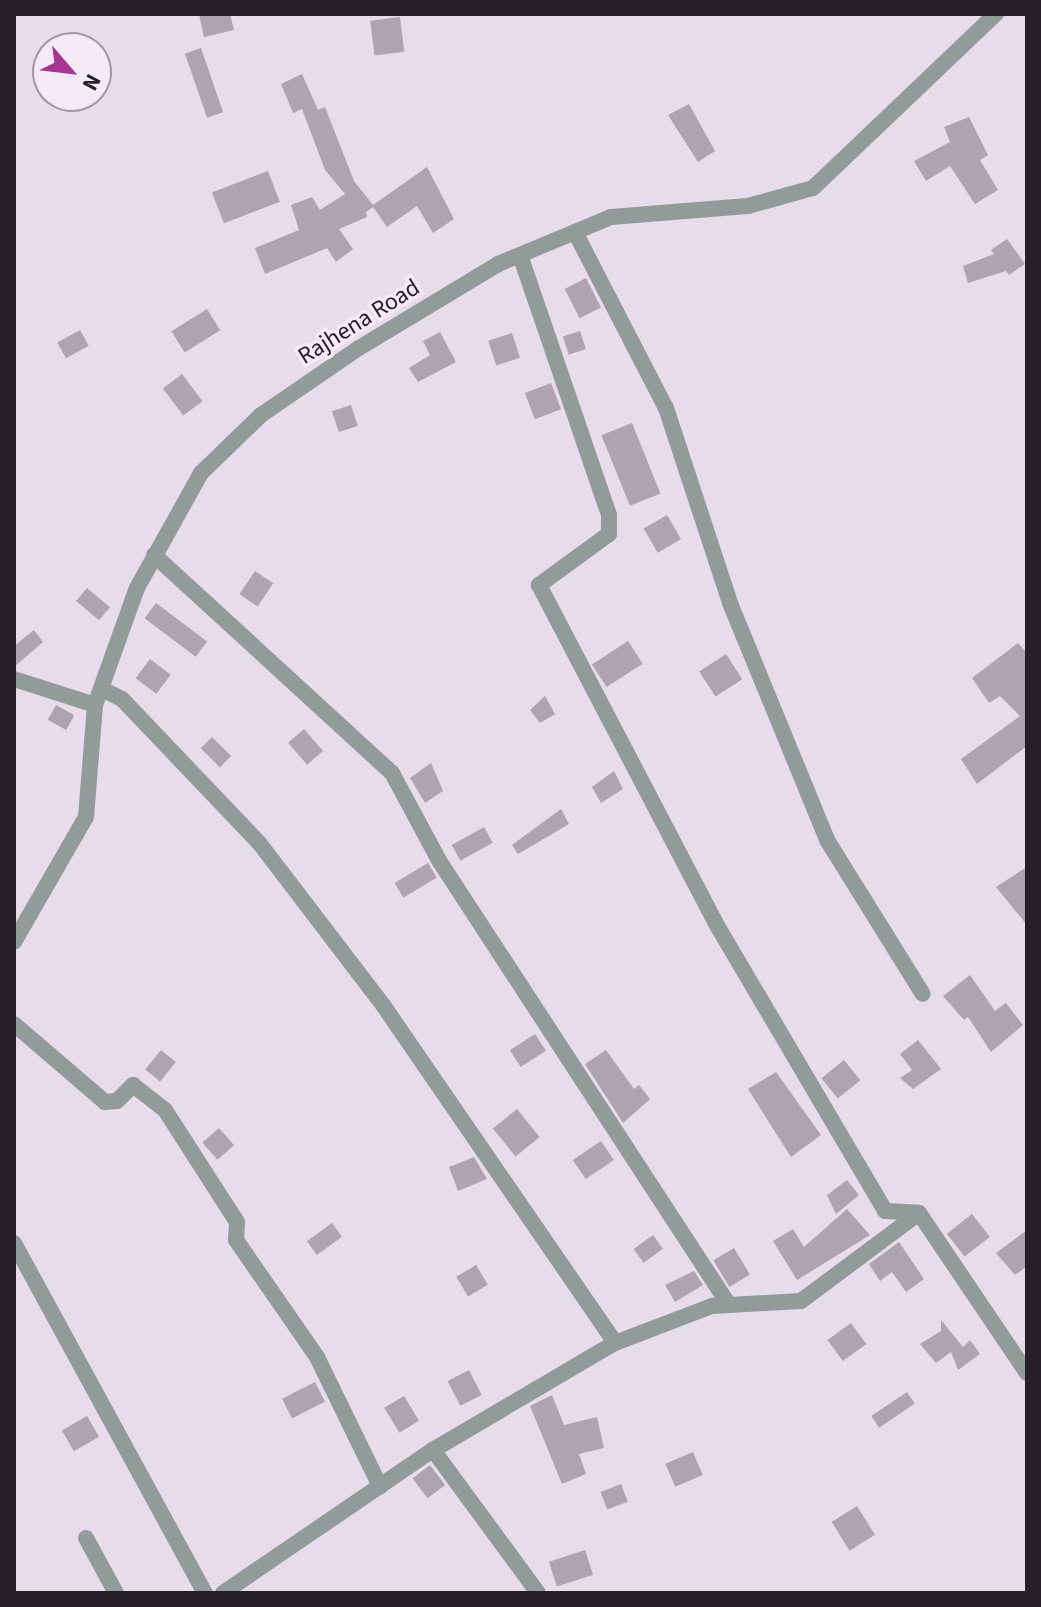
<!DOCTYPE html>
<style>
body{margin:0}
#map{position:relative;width:1041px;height:1607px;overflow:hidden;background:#e8dbec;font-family:"Source Sans 3",sans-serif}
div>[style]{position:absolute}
.building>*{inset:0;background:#afa3b2;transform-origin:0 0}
.minor>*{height:16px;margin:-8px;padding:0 8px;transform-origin:8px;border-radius:8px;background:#919b99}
span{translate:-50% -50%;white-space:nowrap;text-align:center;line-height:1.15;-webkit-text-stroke:7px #f5e8f9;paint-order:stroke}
.street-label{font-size:24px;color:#242026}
.frame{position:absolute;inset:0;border:16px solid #242026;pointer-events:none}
.north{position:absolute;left:32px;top:32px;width:80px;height:80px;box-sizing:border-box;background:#f5e8f9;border:2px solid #a198a5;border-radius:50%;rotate:118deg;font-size:22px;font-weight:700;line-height:32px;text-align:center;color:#242026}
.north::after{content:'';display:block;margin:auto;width:28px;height:36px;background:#a63591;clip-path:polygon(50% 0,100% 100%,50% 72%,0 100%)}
</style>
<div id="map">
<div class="building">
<div style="clip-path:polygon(199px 14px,230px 14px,234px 30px,204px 37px)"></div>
<div style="left:400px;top:17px;width:35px;height:30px;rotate:83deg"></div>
<div style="left:201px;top:48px;width:68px;height:17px;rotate:71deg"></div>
<div style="clip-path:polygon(302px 74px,318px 110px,325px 107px,354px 181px,373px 205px,427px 167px,454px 219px,433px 233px,417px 206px,387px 227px,373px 207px,366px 212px,367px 217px,339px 229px,353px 249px,336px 262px,327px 248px,265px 274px,255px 248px,299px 230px,291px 205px,312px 197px,320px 210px,345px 194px,325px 170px,302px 109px,293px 113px,281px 84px)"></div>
<div style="clip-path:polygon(689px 104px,715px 151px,698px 162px,668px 115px)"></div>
<div style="clip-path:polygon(969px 117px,988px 155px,980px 160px,998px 190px,975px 204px,950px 166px,926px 181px,914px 161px,950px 142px,944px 127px)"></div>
<div style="left:268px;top:171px;width:33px;height:60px;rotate:69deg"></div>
<div style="clip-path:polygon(1007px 239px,1025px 264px,1009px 275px,1006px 271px,968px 283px,963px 266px,994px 254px,991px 250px)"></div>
<div style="left:586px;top:278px;width:33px;height:24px;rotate:63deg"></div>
<div style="left:207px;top:309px;width:25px;height:42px;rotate:58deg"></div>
<div style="left:80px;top:330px;width:18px;height:26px;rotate:61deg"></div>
<div style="left:580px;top:331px;width:19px;height:18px;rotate:72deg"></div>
<div style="clip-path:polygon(440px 332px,456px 362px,418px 382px,409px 368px,430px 355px,423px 341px)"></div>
<div style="left:512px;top:333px;width:26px;height:25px;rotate:72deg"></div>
<div style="left:182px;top:374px;width:34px;height:24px;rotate:53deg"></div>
<div style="left:551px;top:383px;width:28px;height:28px;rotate:69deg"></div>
<div style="left:351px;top:405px;width:22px;height:20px;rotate:72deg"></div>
<div style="left:632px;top:423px;width:76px;height:33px;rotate:68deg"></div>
<div style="left:667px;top:515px;width:28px;height:27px;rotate:60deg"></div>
<div style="left:255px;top:571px;width:22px;height:28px;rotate:34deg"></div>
<div style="left:87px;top:588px;width:30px;height:17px;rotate:40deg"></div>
<div style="left:156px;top:603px;width:64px;height:19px;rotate:37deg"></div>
<div style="clip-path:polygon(34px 630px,43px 642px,14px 667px,14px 646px)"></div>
<div style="left:628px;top:641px;width:27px;height:43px;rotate:57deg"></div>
<div style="clip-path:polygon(1018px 643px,1027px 653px,1027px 746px,977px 784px,961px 759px,1020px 716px,1000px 696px,989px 703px,972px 678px)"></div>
<div style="left:726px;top:654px;width:30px;height:32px;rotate:57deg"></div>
<div style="left:150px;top:659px;width:26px;height:24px;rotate:37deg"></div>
<div style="clip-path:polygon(545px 696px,555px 714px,540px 723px,530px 710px)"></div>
<div style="left:56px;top:705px;width:21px;height:17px;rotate:29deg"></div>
<div style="left:304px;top:729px;width:29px;height:21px;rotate:49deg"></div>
<div style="left:212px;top:737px;width:27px;height:16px;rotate:45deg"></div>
<div style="clip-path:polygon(431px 763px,443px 791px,425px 803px,410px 778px)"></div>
<div style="clip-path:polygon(614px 771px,623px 789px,601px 803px,592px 787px)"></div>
<div style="clip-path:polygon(561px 809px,569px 824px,518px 854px,512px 845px)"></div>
<div style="left:484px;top:827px;width:18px;height:37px;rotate:61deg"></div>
<div style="left:428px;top:863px;width:17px;height:39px;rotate:59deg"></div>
<div style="clip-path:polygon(1027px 867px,1027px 925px,996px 887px)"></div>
<div style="clip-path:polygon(970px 975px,995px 1011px,1006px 1003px,1023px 1025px,991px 1052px,968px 1017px,964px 1020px,943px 996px)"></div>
<div style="left:535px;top:1034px;width:20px;height:30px;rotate:57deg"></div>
<div style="clip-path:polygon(918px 1040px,941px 1069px,913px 1089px,900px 1078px,912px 1070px,900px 1054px)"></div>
<div style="left:161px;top:1050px;width:19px;height:25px;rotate:39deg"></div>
<div style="clip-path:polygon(606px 1050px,634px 1089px,639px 1085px,650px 1099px,623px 1123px,585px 1064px)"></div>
<div style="left:844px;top:1060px;width:26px;height:29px;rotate:51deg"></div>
<div style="clip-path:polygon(776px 1072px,821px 1135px,791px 1157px,748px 1089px)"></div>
<div style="left:517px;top:1109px;width:36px;height:31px;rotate:51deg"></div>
<div style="left:219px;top:1128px;width:23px;height:22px;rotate:49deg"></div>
<div style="left:601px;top:1141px;width:23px;height:34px;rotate:56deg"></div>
<div style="clip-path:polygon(474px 1157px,487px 1179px,458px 1191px,449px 1167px)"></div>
<div style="clip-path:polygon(847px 1180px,859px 1195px,836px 1214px,827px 1195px)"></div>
<div style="clip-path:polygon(847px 1209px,870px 1235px,797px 1280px,773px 1241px,793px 1229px,804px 1247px)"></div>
<div style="left:972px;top:1214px;width:29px;height:32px;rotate:52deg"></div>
<div style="left:332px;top:1223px;width:17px;height:31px;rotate:54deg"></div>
<div style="clip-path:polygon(1027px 1230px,1027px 1266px,1015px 1275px,996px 1253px)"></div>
<div style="left:653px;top:1235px;width:17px;height:24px;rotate:54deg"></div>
<div style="clip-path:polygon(899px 1242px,924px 1279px,906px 1292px,892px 1272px,880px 1281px,869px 1264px)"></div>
<div style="left:734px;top:1248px;width:31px;height:24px;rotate:59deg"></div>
<div style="left:476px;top:1265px;width:23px;height:23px;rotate:59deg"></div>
<div style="clip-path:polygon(694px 1271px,703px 1285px,675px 1302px,665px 1285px)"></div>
<div style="clip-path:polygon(941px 1320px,963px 1347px,970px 1340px,980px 1354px,958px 1370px,951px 1352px,936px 1363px,920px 1344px,941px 1331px)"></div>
<div style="left:851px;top:1323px;width:26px;height:29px;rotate:54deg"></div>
<div style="left:469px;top:1370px;width:28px;height:24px;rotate:63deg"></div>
<div style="left:315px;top:1382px;width:22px;height:37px;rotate:63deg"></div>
<div style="left:907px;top:1392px;width:14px;height:43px;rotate:56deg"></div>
<div style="clip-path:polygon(552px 1395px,564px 1425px,597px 1417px,604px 1448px,579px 1454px,586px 1474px,562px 1484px,530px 1406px)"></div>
<div style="left:404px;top:1396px;width:29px;height:23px;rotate:59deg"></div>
<div style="left:87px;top:1416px;width:24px;height:29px;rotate:60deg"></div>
<div style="left:693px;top:1452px;width:25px;height:30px;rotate:67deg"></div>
<div style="left:430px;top:1465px;width:25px;height:22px;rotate:53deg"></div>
<div style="left:621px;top:1484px;width:19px;height:22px;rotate:69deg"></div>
<div style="left:857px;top:1506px;width:34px;height:30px;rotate:58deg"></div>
<div style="left:585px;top:1550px;width:26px;height:38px;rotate:72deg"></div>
</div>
<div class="minor">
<div style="left:575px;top:232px;width:198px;rotate:62.7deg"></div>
<div style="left:666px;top:408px;width:205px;rotate:71.8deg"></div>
<div style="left:730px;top:603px;width:256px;rotate:67.7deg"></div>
<div style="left:827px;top:840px;width:181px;rotate:58.1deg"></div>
<div style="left:520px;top:255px;width:275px;rotate:71.1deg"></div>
<div style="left:609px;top:515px;width:19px;rotate:90deg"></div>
<div style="left:609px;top:534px;width:87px;rotate:143.9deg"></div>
<div style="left:539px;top:585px;width:380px;rotate:62.4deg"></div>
<div style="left:715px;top:922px;width:335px;rotate:59.5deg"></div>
<div style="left:885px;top:1211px;width:34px;rotate:3deg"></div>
<div style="left:154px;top:555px;width:323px;rotate:42.5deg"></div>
<div style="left:392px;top:773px;width:101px;rotate:61.7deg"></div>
<div style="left:440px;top:862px;width:529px;rotate:56.88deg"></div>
<div style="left:14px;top:679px;width:85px;rotate:17.8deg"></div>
<div style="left:102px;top:689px;width:22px;rotate:27deg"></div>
<div style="left:122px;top:699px;width:200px;rotate:46.4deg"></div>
<div style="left:260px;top:844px;width:203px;rotate:52.6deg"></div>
<div style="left:383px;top:1005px;width:410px;rotate:55.5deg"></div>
<div style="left:14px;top:942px;width:144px;rotate:-60.1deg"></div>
<div style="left:86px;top:817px;width:112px;rotate:-85.4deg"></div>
<div style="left:95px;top:705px;width:124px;rotate:-70.3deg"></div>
<div style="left:137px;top:588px;width:132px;rotate:-60.9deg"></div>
<div style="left:201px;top:473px;width:83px;rotate:-44deg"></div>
<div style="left:261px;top:415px;width:119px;rotate:-34.4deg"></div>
<div style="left:359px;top:348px;width:162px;rotate:-31.1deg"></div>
<div style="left:498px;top:264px;width:122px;rotate:-22.6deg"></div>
<div style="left:611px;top:217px;width:137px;rotate:-4.6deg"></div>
<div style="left:748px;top:206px;width:67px;rotate:-15.5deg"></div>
<div style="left:813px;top:188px;width:253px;rotate:-43.6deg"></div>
<div style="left:14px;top:1024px;width:120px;rotate:40.6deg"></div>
<div style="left:105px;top:1102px;width:12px;rotate:-5deg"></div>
<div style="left:117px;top:1101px;width:23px;rotate:-45deg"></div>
<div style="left:133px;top:1085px;width:41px;rotate:38deg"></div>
<div style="left:165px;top:1110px;width:133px;rotate:57.3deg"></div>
<div style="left:237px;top:1222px;width:18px;rotate:93deg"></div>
<div style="left:236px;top:1240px;width:142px;rotate:55.3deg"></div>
<div style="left:317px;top:1357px;width:144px;rotate:64deg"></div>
<div style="left:14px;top:1243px;width:399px;rotate:61.4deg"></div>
<div style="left:433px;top:1450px;width:177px;rotate:53.7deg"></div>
<div style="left:86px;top:1538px;width:63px;rotate:61.4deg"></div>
<div style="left:223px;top:1593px;width:254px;rotate:-34.3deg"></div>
<div style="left:433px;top:1450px;width:211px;rotate:-30.5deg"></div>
<div style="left:615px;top:1343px;width:104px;rotate:-20.9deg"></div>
<div style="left:712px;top:1306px;width:89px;rotate:-3.2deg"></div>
<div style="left:801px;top:1301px;width:147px;rotate:-36.7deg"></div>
<div style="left:919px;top:1213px;width:193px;rotate:56deg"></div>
</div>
<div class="street-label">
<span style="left:359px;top:322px;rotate:-32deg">Rajhena Road</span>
</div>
<div class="frame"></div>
<div class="north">N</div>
</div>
